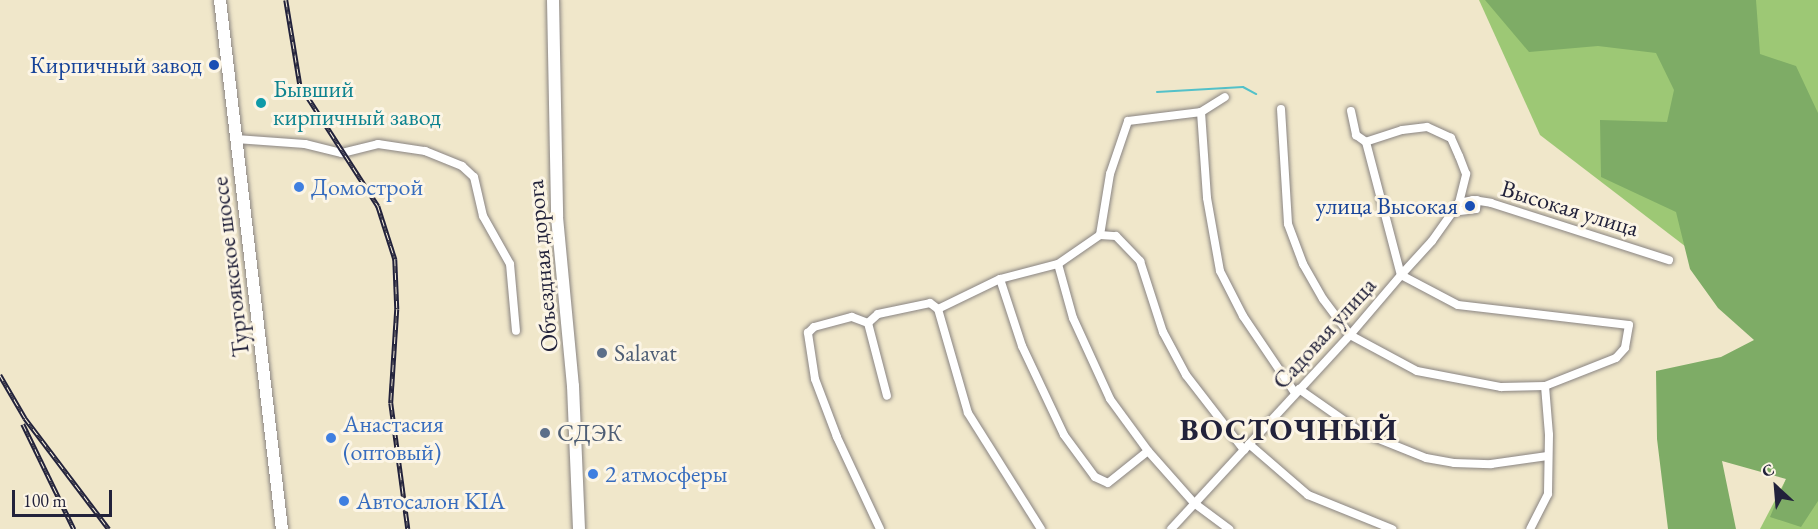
<!DOCTYPE html>
<meta charset="utf-8">
<style>
body{margin:0}
#map{position:relative;width:1818px;height:529px;overflow:hidden;background:#f0e7ca;font-family:"EB Garamond",serif}
div>[style]{position:absolute}
.green>*{inset:0;background:#9dc875}
.forest>*{inset:0;background:#7eac66}
.stream>*{height:2px;margin:-1px;padding:0 1px;transform-origin:1px;border-radius:1px;background:#53c1c9}
.roads{filter:drop-shadow(0 0 2px #898482) drop-shadow(0 0 2px #898482)}
.minor>*{height:8px;margin:-4px;padding:0 4px;transform-origin:4px;border-radius:4px;background:#fff}
.primary>*{height:12px;margin:-6px;padding:0 6px;transform-origin:6px;border-radius:6px;background:#fff}
.rail>*{height:4.5px;margin-top:-2.25px;transform-origin:0;background:repeating-linear-gradient(90deg,#fcf5e5 0 7px,#22223b 0 14px);box-sizing:border-box;border-block:2px solid #22223b}
.dots>*{width:16px;height:16px;translate:-50% -50%;box-sizing:border-box;border:3px solid #fcf5e5;border-radius:50%}
span{translate:-50% -50%;white-space:nowrap;text-align:center;line-height:1.15;-webkit-text-stroke:6px #fcf5e5;paint-order:stroke}
.transit-label{font-size:24px;color:#164399}
.right{translate:-100% -50%;text-align:right}
.culture-label{font-size:24px;color:#0d838f}
.left{translate:0 -50%;text-align:left}
.shop-label{font-size:24px;color:#366cbe}
.street-label{font-size:24px;color:#22223b}
.service-label{font-size:24px;color:#4e5e75}
.district-label{font-size:30px;color:#22223b;font-weight:700;letter-spacing:1.5px}
.north{position:absolute;left:1746px;top:457px;width:60px;height:60px;-webkit-text-stroke:4px #fcf5e5;paint-order:stroke;rotate:334deg;font-size:16px;font-weight:700;line-height:24px;text-align:center;color:#22223b}
.north::after{content:'';display:block;margin:auto;width:21px;height:27px;background:#22223b;clip-path:polygon(50% 0,100% 100%,50% 72%,0 100%)}
.scale{position:absolute;left:12px;top:490px;width:100px;height:27px;box-sizing:border-box;border:3px solid #22223b;border-top:0;padding-left:8px;font-size:18px;line-height:21px;white-space:nowrap;color:#22223b;-webkit-text-stroke:4px #fcf5e5;paint-order:stroke}
</style>
<div id="map">
<div class="green">
<div style="clip-path:polygon(1479px 0,1818px 0,1818px 348px,1540px 135px)"></div>
<div style="clip-path:polygon(1818px 418px,1818px 529px,1760px 529px)"></div>
</div>
<div class="forest">
<div style="clip-path:polygon(1485px 0,1756px 0,1760px 54px,1796px 66px,1818px 113px,1818px 501px,1801px 527px,1770px 517px,1786px 479px,1722px 461px,1736px 529px,1668px 529px,1657px 439px,1656px 371px,1721px 357px,1754px 340px,1718px 308px,1690px 269px,1676px 212px,1601px 177px,1600px 120px,1667px 122px,1674px 90px,1656px 53px,1598px 46px,1529px 52px)"></div>
</div>
<div class="stream">
<div style="left:1157px;top:92px;width:86px;rotate:-3.3deg"></div>
<div style="left:1243px;top:87px;width:15px;rotate:28deg"></div>
</div>
<div class="roads">
<div class="minor">
<div style="left:1281px;top:109px;width:115px;rotate:86.5deg"></div>
<div style="left:1288px;top:224px;width:43px;rotate:69.4deg"></div>
<div style="left:1303px;top:264px;width:40px;rotate:60.3deg"></div>
<div style="left:1323px;top:299px;width:45px;rotate:53.1deg"></div>
<div style="left:1350px;top:335px;width:76px;rotate:28.2deg"></div>
<div style="left:1417px;top:371px;width:86px;rotate:10.8deg"></div>
<div style="left:1501px;top:387px;width:44px;rotate:-1.3deg"></div>
<div style="left:1351px;top:111px;width:25px;rotate:78deg"></div>
<div style="left:1356px;top:135px;width:12px;rotate:35deg"></div>
<div style="left:1201px;top:112px;width:86px;rotate:86deg"></div>
<div style="left:1207px;top:198px;width:74px;rotate:79.9deg"></div>
<div style="left:1220px;top:271px;width:51px;rotate:62.9deg"></div>
<div style="left:1243px;top:316px;width:93px;rotate:56deg"></div>
<div style="left:236px;top:139px;width:69px;rotate:4.1deg"></div>
<div style="left:305px;top:144px;width:38px;rotate:14deg"></div>
<div style="left:342px;top:153px;width:37px;rotate:-14deg"></div>
<div style="left:378px;top:144px;width:48px;rotate:8.5deg"></div>
<div style="left:425px;top:151px;width:40px;rotate:22deg"></div>
<div style="left:462px;top:166px;width:16px;rotate:43deg"></div>
<div style="left:474px;top:177px;width:40px;rotate:77deg"></div>
<div style="left:483px;top:216px;width:55px;rotate:60.6deg"></div>
<div style="left:510px;top:264px;width:67px;rotate:84.9deg"></div>
<div style="left:1459px;top:203px;width:14px;rotate:-12deg"></div>
<div style="left:1473px;top:200px;width:18px;rotate:9deg"></div>
<div style="left:1491px;top:203px;width:187px;rotate:17.8deg"></div>
<div style="left:1452px;top:212px;width:24px;rotate:-7deg"></div>
<div style="left:1476px;top:209px;width:9px;rotate:-84deg"></div>
<div style="left:1100px;top:235px;width:16px;rotate:4deg"></div>
<div style="left:1116px;top:236px;width:35px;rotate:46deg"></div>
<div style="left:1140px;top:261px;width:75px;rotate:72.1deg"></div>
<div style="left:1163px;top:332px;width:49px;rotate:61.9deg"></div>
<div style="left:1186px;top:375px;width:95px;rotate:52.3deg"></div>
<div style="left:1058px;top:264px;width:56px;rotate:74.5deg"></div>
<div style="left:1073px;top:318px;width:89px;rotate:65.4deg"></div>
<div style="left:1110px;top:399px;width:64px;rotate:53.8deg"></div>
<div style="left:1148px;top:451px;width:69px;rotate:48.5deg"></div>
<div style="left:1194px;top:503px;width:44px;rotate:36.6deg"></div>
<div style="left:1000px;top:279px;width:71px;rotate:71.8deg"></div>
<div style="left:1022px;top:346px;width:98px;rotate:64.7deg"></div>
<div style="left:1064px;top:435px;width:52px;rotate:53.6deg"></div>
<div style="left:1095px;top:477px;width:14px;rotate:25deg"></div>
<div style="left:1108px;top:483px;width:51px;rotate:-38.7deg"></div>
<div style="left:938px;top:309px;width:69px;rotate:-25.8deg"></div>
<div style="left:1000px;top:279px;width:60px;rotate:-14.5deg"></div>
<div style="left:1058px;top:264px;width:51px;rotate:-34.6deg"></div>
<div style="left:1100px;top:235px;width:62px;rotate:-80.7deg"></div>
<div style="left:1110px;top:174px;width:56px;rotate:-71.2deg"></div>
<div style="left:1128px;top:121px;width:74px;rotate:-7deg"></div>
<div style="left:1201px;top:112px;width:28px;rotate:-32deg"></div>
<div style="left:938px;top:309px;width:108px;rotate:73.9deg"></div>
<div style="left:968px;top:413px;width:137px;rotate:57.8deg"></div>
<div style="left:868px;top:323px;width:75px;rotate:75.4deg"></div>
<div style="left:1299px;top:389px;width:73px;rotate:35deg"></div>
<div style="left:1359px;top:431px;width:72px;rotate:21.9deg"></div>
<div style="left:1426px;top:458px;width:28px;rotate:10deg"></div>
<div style="left:1454px;top:463px;width:37px;rotate:2deg"></div>
<div style="left:1491px;top:464px;width:57px;rotate:-8.1deg"></div>
<div style="left:1249px;top:444px;width:78px;rotate:40.8deg"></div>
<div style="left:1308px;top:495px;width:91px;rotate:22deg"></div>
<div style="left:880px;top:529px;width:102px;rotate:-115.1deg"></div>
<div style="left:837px;top:437px;width:62px;rotate:-110.8deg"></div>
<div style="left:815px;top:379px;width:47px;rotate:-98.7deg"></div>
<div style="left:808px;top:333px;width:8px;rotate:-45deg"></div>
<div style="left:814px;top:327px;width:39px;rotate:-15deg"></div>
<div style="left:852px;top:317px;width:17px;rotate:21deg"></div>
<div style="left:868px;top:323px;width:13px;rotate:-42deg"></div>
<div style="left:878px;top:314px;width:53px;rotate:-11.9deg"></div>
<div style="left:930px;top:303px;width:10px;rotate:37deg"></div>
<div style="left:1171px;top:529px;width:264px;rotate:-47.3deg"></div>
<div style="left:1350px;top:335px;width:79px;rotate:-49.6deg"></div>
<div style="left:1401px;top:275px;width:46px;rotate:-47.6deg"></div>
<div style="left:1432px;top:241px;width:47px;rotate:-54.6deg"></div>
<div style="left:1459px;top:203px;width:30px;rotate:-76deg"></div>
<div style="left:1466px;top:174px;width:19px;rotate:-111deg"></div>
<div style="left:1459px;top:156px;width:20px;rotate:-114deg"></div>
<div style="left:1451px;top:138px;width:26px;rotate:-155deg"></div>
<div style="left:1427px;top:127px;width:25px;rotate:173deg"></div>
<div style="left:1402px;top:130px;width:38px;rotate:162deg"></div>
<div style="left:1366px;top:142px;width:138px;rotate:75.3deg"></div>
<div style="left:1401px;top:275px;width:64px;rotate:27.8deg"></div>
<div style="left:1458px;top:305px;width:172px;rotate:6.7deg"></div>
<div style="left:1629px;top:325px;width:23px;rotate:100deg"></div>
<div style="left:1625px;top:348px;width:13px;rotate:132deg"></div>
<div style="left:1616px;top:358px;width:76px;rotate:158.5deg"></div>
<div style="left:1545px;top:386px;width:49px;rotate:85.3deg"></div>
<div style="left:1549px;top:435px;width:59px;rotate:91deg"></div>
<div style="left:1548px;top:494px;width:39px;rotate:117deg"></div>
</div>
<div class="primary">
<div style="left:220px;top:0;width:533px;rotate:83.32deg"></div>
<div style="left:553px;top:0;width:217px;rotate:88.9deg"></div>
<div style="left:557px;top:217px;width:170px;rotate:84.6deg"></div>
<div style="left:573px;top:386px;width:143px;rotate:87.6deg"></div>
</div>
</div>
<div class="rail">
<div style="left:286px;top:0;width:86px;rotate:80.6deg"></div>
<div style="left:300px;top:85px;width:144px;rotate:57.2deg"></div>
<div style="left:378px;top:206px;width:56px;rotate:72.2deg"></div>
<div style="left:395px;top:259px;width:50px;rotate:87.7deg"></div>
<div style="left:397px;top:309px;width:94px;rotate:93.7deg"></div>
<div style="left:391px;top:403px;width:127px;rotate:82.3deg"></div>
<div style="left:0;top:375px;width:50px;rotate:59.8deg"></div>
<div style="left:25px;top:418px;width:139px;rotate:52.9deg"></div>
<div style="left:23px;top:424px;width:117px;rotate:64.1deg"></div>
</div>
<div class="dots">
<div style="left:214px;top:65px;background:#1a4fb4"></div>
<div style="left:261px;top:103px;background:#0f9aa8"></div>
<div style="left:299px;top:187px;background:#3f7fe0"></div>
<div style="left:1470px;top:206px;background:#1a4fb4"></div>
<div style="left:602px;top:353px;background:#5c6f8a"></div>
<div style="left:545px;top:433px;background:#5c6f8a"></div>
<div style="left:331px;top:438px;background:#3f7fe0"></div>
<div style="left:593px;top:474px;background:#3f7fe0"></div>
<div style="left:344px;top:501px;background:#3f7fe0"></div>
</div>
<div class="transit-label">
<span class="right" style="left:202px;top:65px">Кирпичный завод</span>
<span class="right" style="left:1458px;top:206px">улица Высокая</span>
</div>
<div class="culture-label">
<span class="left" style="left:273px;top:103px">Бывший<br>кирпичный завод</span>
</div>
<div class="shop-label">
<span class="left" style="left:311px;top:187px">Домострой</span>
<span class="left" style="left:343px;top:438px">Анастасия<br>(оптовый)</span>
<span class="left" style="left:605px;top:474px">2 атмосферы</span>
<span class="left" style="left:356px;top:501px">Автосалон KIA</span>
</div>
<div class="street-label">
<span style="left:1570px;top:208px;rotate:17deg">Высокая улица</span>
<span style="left:542px;top:266px;rotate:-95deg">Объездная дорога</span>
<span style="left:230px;top:267px;rotate:-97deg">Тургоякское шоссе</span>
<span style="left:1324px;top:333px;rotate:-48deg">Садовая улица</span>
</div>
<div class="service-label">
<span class="left" style="left:614px;top:353px">Salavat</span>
<span class="left" style="left:557px;top:433px">СДЭК</span>
</div>
<div class="district-label">
<span style="left:1289px;top:430px">ВОСТОЧНЫЙ</span>
</div>
<div class="north">С</div>
<div class="scale">100 m</div>
</div>
